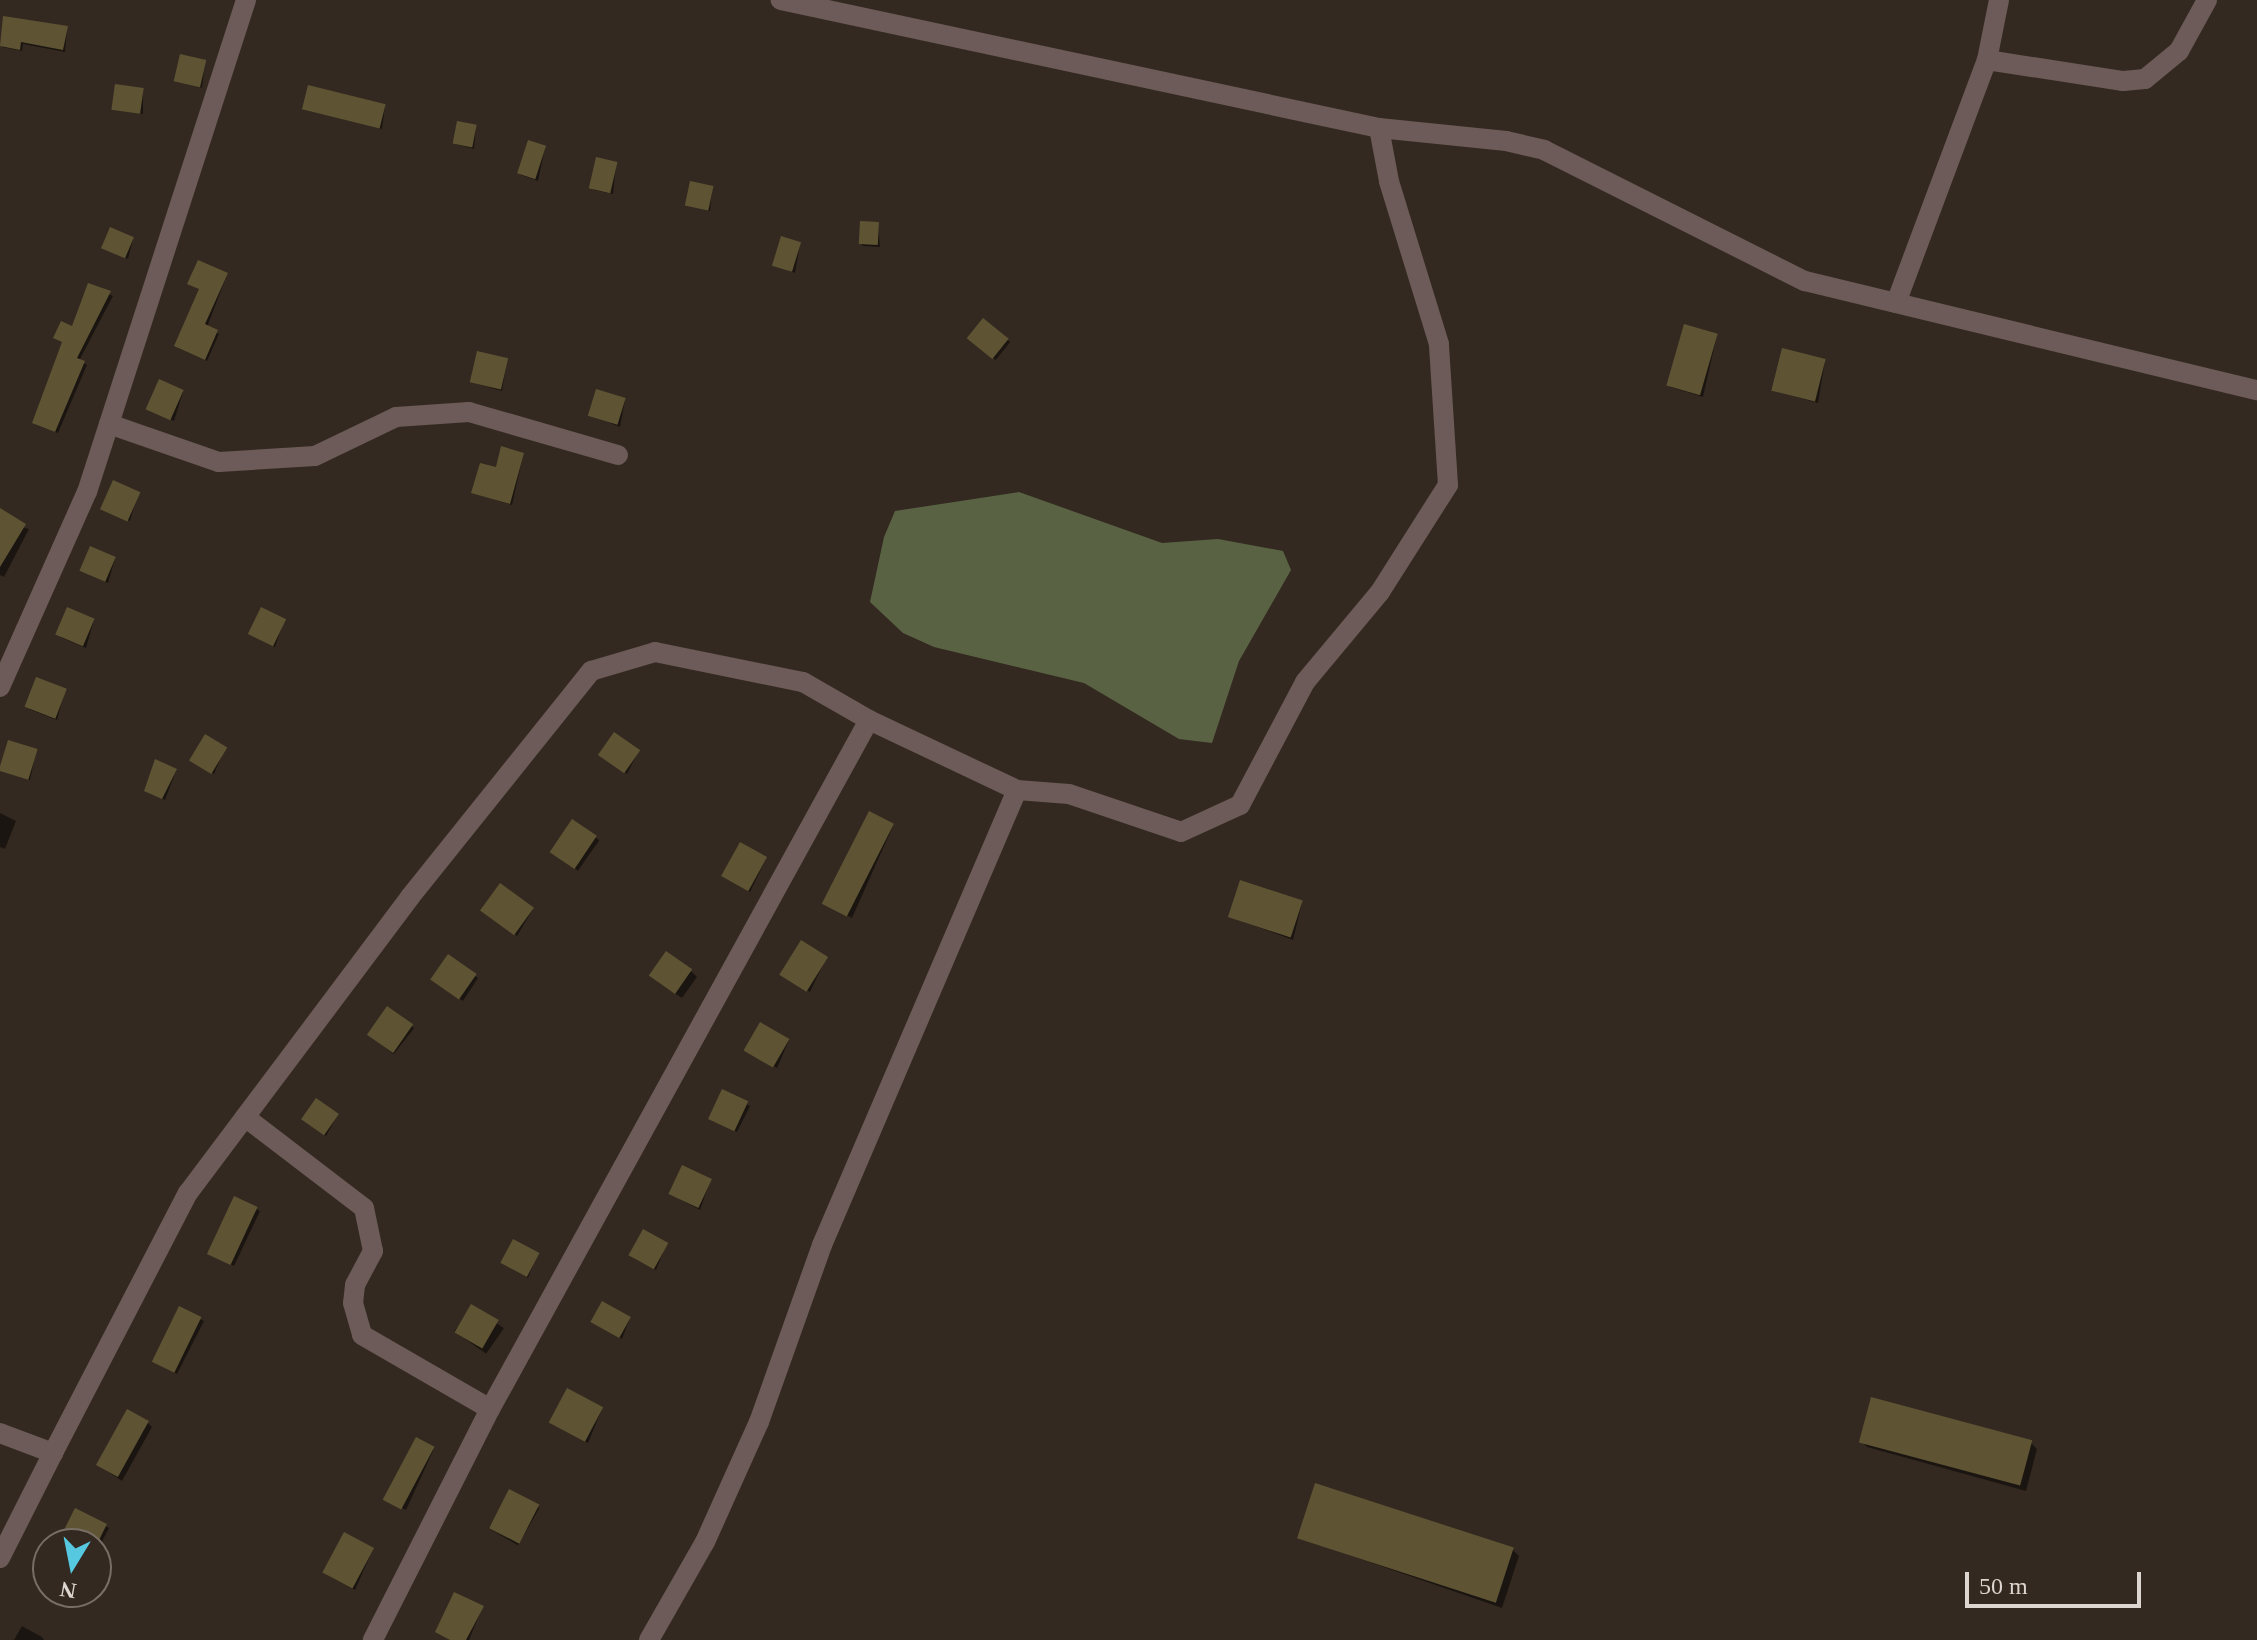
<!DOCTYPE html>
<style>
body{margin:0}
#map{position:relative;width:2257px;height:1640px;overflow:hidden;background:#342920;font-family:"Times New Roman",serif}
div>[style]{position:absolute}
.water>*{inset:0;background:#596343}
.shadow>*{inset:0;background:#0007;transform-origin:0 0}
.building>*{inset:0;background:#5e5433;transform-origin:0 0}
.minor>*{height:20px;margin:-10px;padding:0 10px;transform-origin:10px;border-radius:10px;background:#6c5b58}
span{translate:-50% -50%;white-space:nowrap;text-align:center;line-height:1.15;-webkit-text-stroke:7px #342920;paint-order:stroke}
.north{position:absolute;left:32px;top:1528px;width:80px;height:80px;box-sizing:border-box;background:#342920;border:2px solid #786e66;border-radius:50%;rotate:190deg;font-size:22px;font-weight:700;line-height:32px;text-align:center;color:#ddd6d0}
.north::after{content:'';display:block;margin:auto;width:28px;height:36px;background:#56c9e0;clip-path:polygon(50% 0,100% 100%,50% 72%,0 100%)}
.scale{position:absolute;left:1965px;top:1572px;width:176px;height:36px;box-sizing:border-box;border:4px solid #ddd6d0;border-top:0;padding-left:10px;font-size:24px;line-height:28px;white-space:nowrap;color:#ddd6d0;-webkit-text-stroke:6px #342920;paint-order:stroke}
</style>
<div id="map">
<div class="water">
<div style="clip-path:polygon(1019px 492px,1162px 543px,1218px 539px,1283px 551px,1291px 570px,1239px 661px,1212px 743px,1179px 739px,1084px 683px,934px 647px,903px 633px,870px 602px,884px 537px,895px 511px)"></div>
</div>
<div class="shadow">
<div style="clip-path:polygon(5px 18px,67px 28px,65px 52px,23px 44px,22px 51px,2px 47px)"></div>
<div style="clip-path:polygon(205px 62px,202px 88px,176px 80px)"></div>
<div style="clip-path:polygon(143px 90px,143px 114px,114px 109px)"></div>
<div style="clip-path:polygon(385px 106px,382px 129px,306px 110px)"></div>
<div style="clip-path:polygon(476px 126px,474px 149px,455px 144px)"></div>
<div style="clip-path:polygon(545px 148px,538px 181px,521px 175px,519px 172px)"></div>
<div style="clip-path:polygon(616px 164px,613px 194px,594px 190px,592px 188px)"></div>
<div style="clip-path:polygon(712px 188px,710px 211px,687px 204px)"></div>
<div style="clip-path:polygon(878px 224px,880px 247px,863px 246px,861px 244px)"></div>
<div style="clip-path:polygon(133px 239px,128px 259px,106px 250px)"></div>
<div style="clip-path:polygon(800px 244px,795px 273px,775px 265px)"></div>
<div style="clip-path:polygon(227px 275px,207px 327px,219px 334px,207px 361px,178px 348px)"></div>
<div style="clip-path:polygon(89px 285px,113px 296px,79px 361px,87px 365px,58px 433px,37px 425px)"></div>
<div style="left:983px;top:320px;width:35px;height:23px;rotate:39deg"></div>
<div style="clip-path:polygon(1717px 335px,1703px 397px,1670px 387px,1668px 385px)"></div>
<div style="clip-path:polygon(507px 360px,502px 391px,471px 382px)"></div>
<div style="clip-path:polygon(1825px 361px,1818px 403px,1774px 391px)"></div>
<div style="clip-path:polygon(183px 392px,174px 421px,151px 411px)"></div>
<div style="clip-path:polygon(625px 400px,620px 427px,590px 415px)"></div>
<div style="clip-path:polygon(523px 455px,512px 505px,473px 493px,497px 470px)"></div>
<div style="clip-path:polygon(138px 493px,130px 521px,105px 511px)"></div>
<div style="clip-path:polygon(0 522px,29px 529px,4px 577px,0 575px)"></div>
<div style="clip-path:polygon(115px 559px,108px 583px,82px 571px)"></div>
<div style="clip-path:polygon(94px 620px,86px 648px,60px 637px)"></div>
<div style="clip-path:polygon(284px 621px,275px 647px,253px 636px)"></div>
<div style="clip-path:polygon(65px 690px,57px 720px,29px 709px)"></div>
<div style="clip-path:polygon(225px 748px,214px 774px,194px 763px)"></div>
<div style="clip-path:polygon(36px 751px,30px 780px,0 770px)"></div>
<div style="clip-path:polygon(638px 752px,627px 774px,603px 757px)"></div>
<div style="clip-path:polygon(176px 771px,165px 800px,149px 793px)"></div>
<div style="clip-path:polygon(0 813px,16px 821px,5px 849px,0 847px)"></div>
<div style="left:573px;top:822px;width:32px;height:37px;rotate:35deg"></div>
<div style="clip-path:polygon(893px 826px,852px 918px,828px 906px)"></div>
<div style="clip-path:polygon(766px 859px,750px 892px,725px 878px)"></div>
<div style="clip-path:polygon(1302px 903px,1293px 940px,1230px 917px)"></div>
<div style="clip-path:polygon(533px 909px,517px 936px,485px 913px)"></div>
<div style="clip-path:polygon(449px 957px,478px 978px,463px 1001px,436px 982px)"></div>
<div style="clip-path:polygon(826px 958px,810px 992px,785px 977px)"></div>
<div style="clip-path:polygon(691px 971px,697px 977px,682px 998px,658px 982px)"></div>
<div style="left:388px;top:1008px;width:33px;height:33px;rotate:38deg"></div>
<div style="clip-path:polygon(789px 1040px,777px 1068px,749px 1053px)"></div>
<div style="clip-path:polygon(723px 1092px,750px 1106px,737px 1132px,713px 1121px)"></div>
<div style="clip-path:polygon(337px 1116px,326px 1136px,306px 1121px)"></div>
<div style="clip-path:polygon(710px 1181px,700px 1210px,670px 1194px)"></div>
<div style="clip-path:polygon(235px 1199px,260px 1211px,234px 1266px,213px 1256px)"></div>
<div style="clip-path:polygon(666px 1245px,656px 1270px,633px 1258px)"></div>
<div style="clip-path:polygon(537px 1254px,528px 1278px,505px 1265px)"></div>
<div style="left:472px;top:1306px;width:39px;height:31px;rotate:35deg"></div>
<div style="clip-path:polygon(180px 1309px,204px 1321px,177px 1374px,157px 1364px)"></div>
<div style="clip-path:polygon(630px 1318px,622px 1339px,595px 1324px)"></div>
<div style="clip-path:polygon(602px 1409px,588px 1443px,554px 1425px)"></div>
<div style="clip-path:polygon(148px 1423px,152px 1427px,122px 1481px,98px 1465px)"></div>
<div style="clip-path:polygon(1861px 1441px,2031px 1443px,2037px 1449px,2026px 1491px,1867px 1447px)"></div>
<div style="clip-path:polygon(434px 1449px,406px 1510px,389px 1502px)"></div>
<div style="left:510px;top:1491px;width:34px;height:43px;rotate:30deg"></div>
<div style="clip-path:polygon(76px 1511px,109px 1528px,96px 1553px,96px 1544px,59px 1544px)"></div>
<div style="clip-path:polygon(1300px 1538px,1513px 1550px,1519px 1556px,1502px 1608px)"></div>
<div style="clip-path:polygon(373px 1549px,355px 1590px,327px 1575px)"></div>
<div style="clip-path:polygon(48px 1565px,48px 1589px,39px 1583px)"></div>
<div style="clip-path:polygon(54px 1592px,76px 1592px,72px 1601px)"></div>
<div style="clip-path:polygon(482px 1608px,469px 1640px,451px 1640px)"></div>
<div style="clip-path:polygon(22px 1626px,42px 1637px,44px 1640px,14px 1640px)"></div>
</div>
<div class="building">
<div style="clip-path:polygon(3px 16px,68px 26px,63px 50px,21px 42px,20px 50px,0 46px)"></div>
<div style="left:180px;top:54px;width:27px;height:28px;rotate:13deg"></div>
<div style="left:115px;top:84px;width:29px;height:26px;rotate:8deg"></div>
<div style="left:308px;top:85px;width:80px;height:25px;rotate:14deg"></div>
<div style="left:457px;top:121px;width:20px;height:23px;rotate:11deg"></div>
<div style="left:528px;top:140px;width:19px;height:35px;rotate:18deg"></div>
<div style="left:596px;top:157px;width:22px;height:32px;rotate:13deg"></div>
<div style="left:690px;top:181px;width:24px;height:25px;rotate:12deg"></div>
<div style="left:860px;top:221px;width:19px;height:23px;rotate:3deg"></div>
<div style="left:110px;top:227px;width:26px;height:23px;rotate:23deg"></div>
<div style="left:781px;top:236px;width:21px;height:31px;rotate:17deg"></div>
<div style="clip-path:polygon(198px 260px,228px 273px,205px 324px,218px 330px,205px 360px,174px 346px,199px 289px,187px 284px)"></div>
<div style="clip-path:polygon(88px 283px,111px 291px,77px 358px,85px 361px,55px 432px,32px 423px,62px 342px,53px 338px,61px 321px,72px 326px)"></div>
<div style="left:983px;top:318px;width:33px;height:26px;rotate:39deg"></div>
<div style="left:1684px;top:324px;width:35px;height:64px;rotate:16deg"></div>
<div style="left:1782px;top:348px;width:45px;height:44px;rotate:14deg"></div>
<div style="left:477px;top:351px;width:32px;height:32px;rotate:13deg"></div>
<div style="left:159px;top:379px;width:27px;height:33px;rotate:24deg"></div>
<div style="left:596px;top:389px;width:31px;height:28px;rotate:17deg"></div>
<div style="clip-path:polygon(501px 446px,524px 453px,510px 504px,471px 493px,480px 463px,496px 467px)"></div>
<div style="left:113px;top:480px;width:30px;height:32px;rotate:24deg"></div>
<div style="clip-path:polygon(0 508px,26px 524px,0 567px)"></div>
<div style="left:90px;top:546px;width:28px;height:27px;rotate:23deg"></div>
<div style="left:67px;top:607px;width:30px;height:30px;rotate:23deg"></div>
<div style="left:261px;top:607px;width:28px;height:30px;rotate:26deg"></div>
<div style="left:36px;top:677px;width:33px;height:32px;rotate:21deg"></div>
<div style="left:614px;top:732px;width:32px;height:28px;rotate:35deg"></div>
<div style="left:205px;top:734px;width:26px;height:31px;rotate:31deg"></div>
<div style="left:8px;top:740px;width:31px;height:32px;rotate:17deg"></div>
<div style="clip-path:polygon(155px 759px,177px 769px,162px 799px,144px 791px)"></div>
<div style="left:869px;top:811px;width:28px;height:104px;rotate:27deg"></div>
<div style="left:572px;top:819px;width:30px;height:40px;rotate:34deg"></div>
<div style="left:740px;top:842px;width:31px;height:39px;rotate:29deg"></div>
<div style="left:1240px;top:880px;width:66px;height:39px;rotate:18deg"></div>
<div style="left:500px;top:883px;width:42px;height:34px;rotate:36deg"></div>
<div style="left:801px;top:940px;width:32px;height:41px;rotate:32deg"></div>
<div style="left:666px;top:951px;width:32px;height:30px;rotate:35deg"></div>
<div style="left:448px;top:954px;width:35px;height:31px;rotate:35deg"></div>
<div style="left:387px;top:1006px;width:32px;height:35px;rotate:35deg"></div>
<div style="left:760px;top:1022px;width:34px;height:33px;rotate:30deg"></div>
<div style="left:722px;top:1089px;width:29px;height:33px;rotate:25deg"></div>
<div style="left:316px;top:1098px;width:28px;height:26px;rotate:35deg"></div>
<div style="left:682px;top:1165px;width:33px;height:32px;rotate:25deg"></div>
<div style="left:234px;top:1196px;width:26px;height:64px;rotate:25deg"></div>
<div style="left:643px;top:1229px;width:29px;height:30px;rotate:29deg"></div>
<div style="left:513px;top:1239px;width:30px;height:27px;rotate:28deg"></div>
<div style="left:602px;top:1301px;width:33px;height:24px;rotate:29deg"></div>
<div style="left:471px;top:1304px;width:32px;height:33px;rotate:30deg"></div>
<div style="left:179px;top:1306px;width:25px;height:62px;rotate:26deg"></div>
<div style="left:567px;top:1388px;width:41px;height:39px;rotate:28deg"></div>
<div style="left:1871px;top:1397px;width:167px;height:47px;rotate:15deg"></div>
<div style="left:127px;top:1409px;width:25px;height:64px;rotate:29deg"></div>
<div style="left:416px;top:1437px;width:21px;height:71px;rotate:28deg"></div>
<div style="left:1315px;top:1483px;width:209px;height:58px;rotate:18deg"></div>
<div style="left:509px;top:1489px;width:34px;height:44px;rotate:27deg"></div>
<div style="clip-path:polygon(75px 1508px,107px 1524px,97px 1544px,57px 1544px)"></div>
<div style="left:344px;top:1532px;width:34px;height:46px;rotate:28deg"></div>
<div style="clip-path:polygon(454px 1592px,484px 1606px,466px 1640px,450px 1640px,435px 1632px)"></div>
</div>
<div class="minor">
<div style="left:1987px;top:60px;width:138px;rotate:8.8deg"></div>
<div style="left:2123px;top:81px;width:22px;rotate:-5deg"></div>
<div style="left:2145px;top:79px;width:44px;rotate:-39.5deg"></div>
<div style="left:2179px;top:51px;width:58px;rotate:-61.2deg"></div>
<div style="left:1379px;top:128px;width:128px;rotate:5.8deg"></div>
<div style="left:1506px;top:141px;width:39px;rotate:13deg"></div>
<div style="left:1544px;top:150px;width:292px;rotate:26.7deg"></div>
<div style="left:1805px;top:281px;width:465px;rotate:13.6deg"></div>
<div style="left:1896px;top:303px;width:259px;rotate:-69.5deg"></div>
<div style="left:1987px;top:60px;width:61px;rotate:-78.7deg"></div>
<div style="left:109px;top:424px;width:116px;rotate:19.1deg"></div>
<div style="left:219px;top:462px;width:96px;rotate:-3.6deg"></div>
<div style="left:315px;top:456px;width:90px;rotate:-25.7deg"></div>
<div style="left:396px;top:417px;width:73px;rotate:-3.9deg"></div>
<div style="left:469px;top:412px;width:155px;rotate:16.1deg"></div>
<div style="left:0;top:687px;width:214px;rotate:-66deg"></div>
<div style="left:87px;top:492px;width:517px;rotate:-72.09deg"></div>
<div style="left:869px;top:720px;width:164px;rotate:25.3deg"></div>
<div style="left:245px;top:1117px;width:150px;rotate:37.4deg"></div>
<div style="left:364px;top:1208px;width:44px;rotate:78.2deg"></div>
<div style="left:373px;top:1251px;width:38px;rotate:118deg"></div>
<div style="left:355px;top:1285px;width:18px;rotate:96deg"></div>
<div style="left:353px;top:1303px;width:33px;rotate:74deg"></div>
<div style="left:362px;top:1335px;width:148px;rotate:30deg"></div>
<div style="left:0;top:1433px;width:57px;rotate:20.7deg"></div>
<div style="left:53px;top:1453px;width:118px;rotate:116.8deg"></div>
<div style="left:53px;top:1453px;width:293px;rotate:-62.6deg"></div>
<div style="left:188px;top:1193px;width:370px;rotate:-53.1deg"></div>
<div style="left:410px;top:897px;width:290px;rotate:-51.3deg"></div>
<div style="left:591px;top:671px;width:67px;rotate:-16.5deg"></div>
<div style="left:655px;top:652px;width:151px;rotate:11.5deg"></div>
<div style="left:803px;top:682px;width:76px;rotate:29.9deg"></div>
<div style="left:869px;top:720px;width:786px;rotate:118.81deg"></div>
<div style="left:490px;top:1409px;width:259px;rotate:116.9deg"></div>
<div style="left:649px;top:1640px;width:113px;rotate:-60.3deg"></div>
<div style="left:705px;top:1542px;width:132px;rotate:-65.8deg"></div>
<div style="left:759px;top:1422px;width:188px;rotate:-70.4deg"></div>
<div style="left:822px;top:1245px;width:495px;rotate:-66.8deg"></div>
<div style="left:1017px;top:790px;width:52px;rotate:4.4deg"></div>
<div style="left:1069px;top:794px;width:118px;rotate:18.7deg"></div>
<div style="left:1181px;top:832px;width:65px;rotate:-24.6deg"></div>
<div style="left:1240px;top:805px;width:139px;rotate:-62.1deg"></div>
<div style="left:1305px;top:682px;width:117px;rotate:-50.2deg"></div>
<div style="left:1380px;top:592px;width:127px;rotate:-57.6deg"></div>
<div style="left:1448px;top:485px;width:141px;rotate:-93.7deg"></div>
<div style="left:1439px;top:344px;width:170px;rotate:-107.1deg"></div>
<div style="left:1389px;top:181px;width:54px;rotate:-100.7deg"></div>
<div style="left:1379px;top:128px;width:612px;rotate:-167.92deg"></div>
</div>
<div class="north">N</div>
<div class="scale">50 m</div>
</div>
